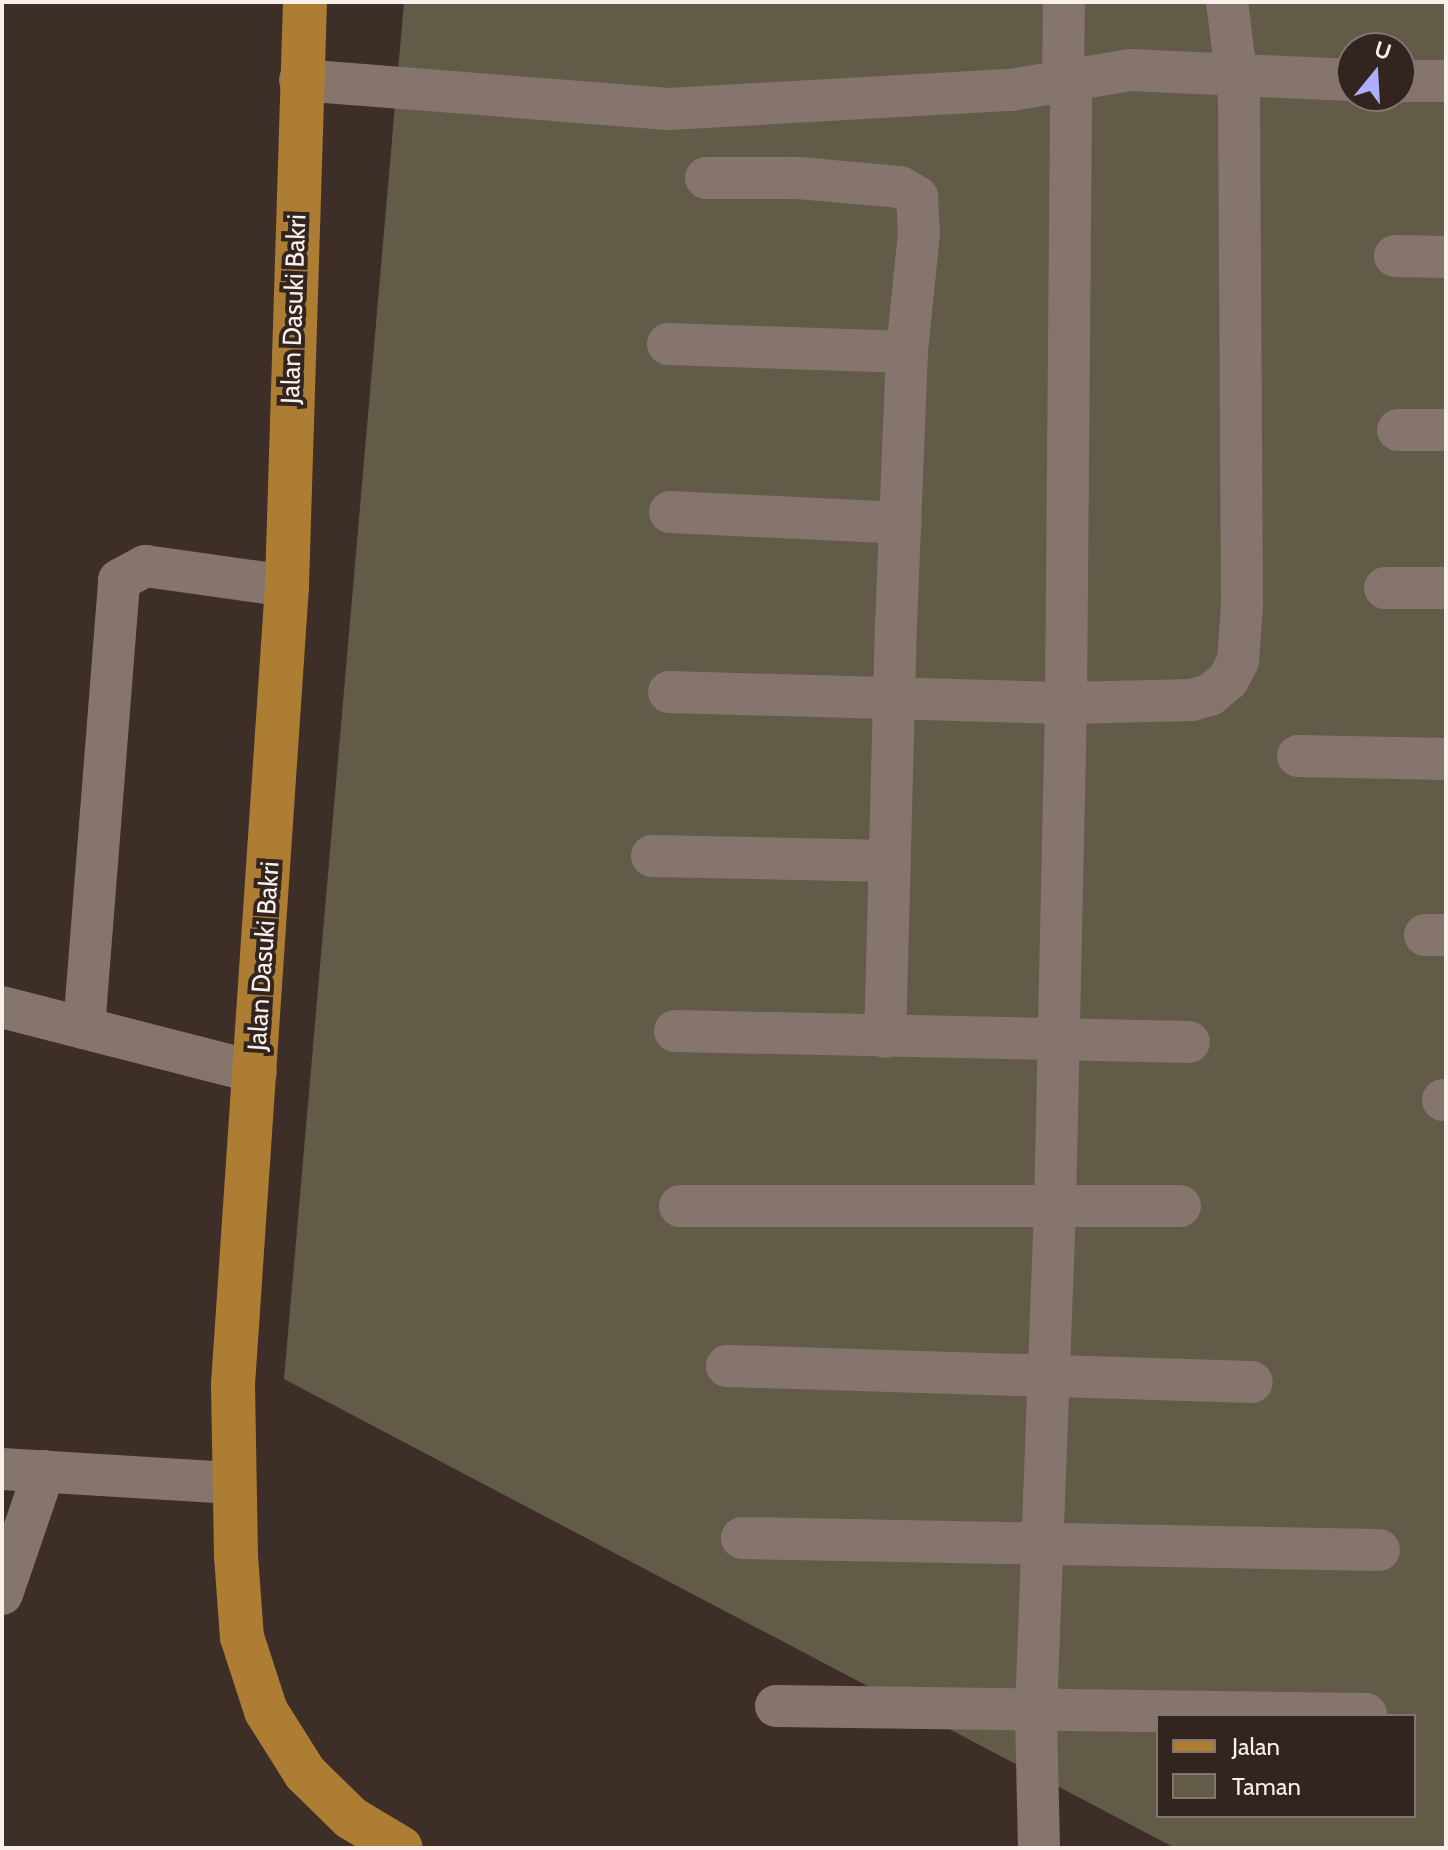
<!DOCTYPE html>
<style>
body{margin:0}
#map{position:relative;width:1448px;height:1850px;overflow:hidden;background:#3d2e27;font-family:Cabin,sans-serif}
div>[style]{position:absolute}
.green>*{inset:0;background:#615b47}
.minor>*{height:42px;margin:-21px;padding:0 21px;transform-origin:21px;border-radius:21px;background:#86756d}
.major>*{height:44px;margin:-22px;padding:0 22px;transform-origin:22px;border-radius:22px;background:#ae7d34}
span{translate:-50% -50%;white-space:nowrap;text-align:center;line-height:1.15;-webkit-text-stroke:8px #32241e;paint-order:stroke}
.street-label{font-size:26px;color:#f9efeb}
.frame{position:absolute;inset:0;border:4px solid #f9efeb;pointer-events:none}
.legend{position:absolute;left:1156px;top:1714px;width:260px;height:104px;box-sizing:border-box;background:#32241e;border:2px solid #827570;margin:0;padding:10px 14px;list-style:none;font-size:24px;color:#f9efeb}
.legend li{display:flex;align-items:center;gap:16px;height:40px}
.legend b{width:40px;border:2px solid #827570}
.north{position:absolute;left:1336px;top:32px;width:80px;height:80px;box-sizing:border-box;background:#32241e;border:2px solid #827570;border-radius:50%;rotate:18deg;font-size:22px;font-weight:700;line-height:32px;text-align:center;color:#f9efeb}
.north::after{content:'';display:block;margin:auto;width:28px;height:36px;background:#aeaefa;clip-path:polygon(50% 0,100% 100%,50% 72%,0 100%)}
</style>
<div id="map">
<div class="green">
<div style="clip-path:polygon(evenodd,404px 2px,1446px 2px,1446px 1848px,1175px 1848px,284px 1379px,404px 2px,1352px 48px,1400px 48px,1400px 96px,1352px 96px,1352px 48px,404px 2px,1158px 1716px,1414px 1716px,1414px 1816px,1158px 1816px,1158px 1716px)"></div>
</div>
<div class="minor">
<div style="left:300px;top:80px;width:369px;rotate:4.5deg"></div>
<div style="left:668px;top:109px;width:344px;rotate:-3.2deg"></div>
<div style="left:1011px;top:90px;width:121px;rotate:-9.5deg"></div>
<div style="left:1130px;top:70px;width:222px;rotate:2.6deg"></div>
<div style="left:1400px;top:81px;width:46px"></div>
<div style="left:706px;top:178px;width:92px"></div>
<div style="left:798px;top:178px;width:102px;rotate:5deg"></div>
<div style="left:900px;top:187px;width:20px;rotate:30deg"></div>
<div style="left:917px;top:197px;width:36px;rotate:87deg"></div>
<div style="left:919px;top:233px;width:120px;rotate:95.8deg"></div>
<div style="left:907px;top:352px;width:269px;rotate:92.3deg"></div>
<div style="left:896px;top:621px;width:416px;rotate:91.5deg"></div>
<div style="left:1395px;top:256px;width:51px;rotate:1.1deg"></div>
<div style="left:668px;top:344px;width:239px;rotate:1.9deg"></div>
<div style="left:1398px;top:430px;width:48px"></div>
<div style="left:670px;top:512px;width:231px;rotate:2.7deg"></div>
<div style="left:1385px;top:588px;width:61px"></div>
<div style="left:669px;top:692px;width:397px;rotate:1.6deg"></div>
<div style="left:1066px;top:703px;width:126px;rotate:-1.4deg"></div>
<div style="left:1192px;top:700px;width:19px;rotate:-16deg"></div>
<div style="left:1210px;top:695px;width:23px;rotate:-40deg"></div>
<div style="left:1228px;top:680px;width:21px;rotate:-62deg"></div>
<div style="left:1238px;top:661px;width:56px;rotate:-85.9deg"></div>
<div style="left:1242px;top:605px;width:507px;rotate:-90.34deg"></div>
<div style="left:1239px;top:98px;width:97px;rotate:-97.1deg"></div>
<div style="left:1298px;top:756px;width:148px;rotate:1.2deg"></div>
<div style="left:652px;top:856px;width:238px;rotate:1.2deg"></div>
<div style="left:1425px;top:935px;width:21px"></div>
<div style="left:2px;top:1007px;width:262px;rotate:14.4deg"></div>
<div style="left:84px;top:1028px;width:449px;rotate:-85.5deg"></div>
<div style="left:119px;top:580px;width:30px;rotate:-28deg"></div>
<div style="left:145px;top:566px;width:143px;rotate:8deg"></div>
<div style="left:675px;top:1031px;width:514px;rotate:1.23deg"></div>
<div style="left:1443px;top:1100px;width:3px"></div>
<div style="left:680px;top:1206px;width:500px"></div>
<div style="left:727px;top:1366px;width:525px;rotate:1.75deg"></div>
<div style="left:2px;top:1469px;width:232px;rotate:3.5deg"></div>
<div style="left:742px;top:1538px;width:637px;rotate:1.08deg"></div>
<div style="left:2px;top:1594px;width:130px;rotate:-71.1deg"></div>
<div style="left:776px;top:1706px;width:590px;rotate:0.78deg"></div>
<div style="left:1039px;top:1848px;width:136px;rotate:-91.3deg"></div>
<div style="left:1036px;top:1712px;width:504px;rotate:-87.84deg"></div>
<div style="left:1055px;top:1208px;width:505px;rotate:-88.75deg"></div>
<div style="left:1066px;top:703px;width:603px;rotate:-89.52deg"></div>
<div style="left:1071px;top:100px;width:21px;rotate:-113deg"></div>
<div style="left:1063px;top:81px;width:79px;rotate:-89.3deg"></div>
</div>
<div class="major">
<div style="left:305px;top:2px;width:584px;rotate:91.77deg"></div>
<div style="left:287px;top:586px;width:800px;rotate:93.87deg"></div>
<div style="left:233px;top:1384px;width:172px;rotate:89deg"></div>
<div style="left:236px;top:1556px;width:81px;rotate:85.8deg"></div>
<div style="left:242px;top:1637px;width:78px;rotate:72deg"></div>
<div style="left:266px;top:1711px;width:73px;rotate:57.8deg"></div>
<div style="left:305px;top:1773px;width:64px;rotate:44.4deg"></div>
<div style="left:351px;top:1818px;width:58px;rotate:31deg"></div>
</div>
<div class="street-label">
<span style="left:294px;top:309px;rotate:-88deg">Jalan Dasuki Bakri</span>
<span style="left:264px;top:956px;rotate:-86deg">Jalan Dasuki Bakri</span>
</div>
<div class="frame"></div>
<ul class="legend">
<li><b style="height:10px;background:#ae7d34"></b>Jalan</li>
<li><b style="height:22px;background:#615b47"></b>Taman</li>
</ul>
<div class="north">U</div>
</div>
